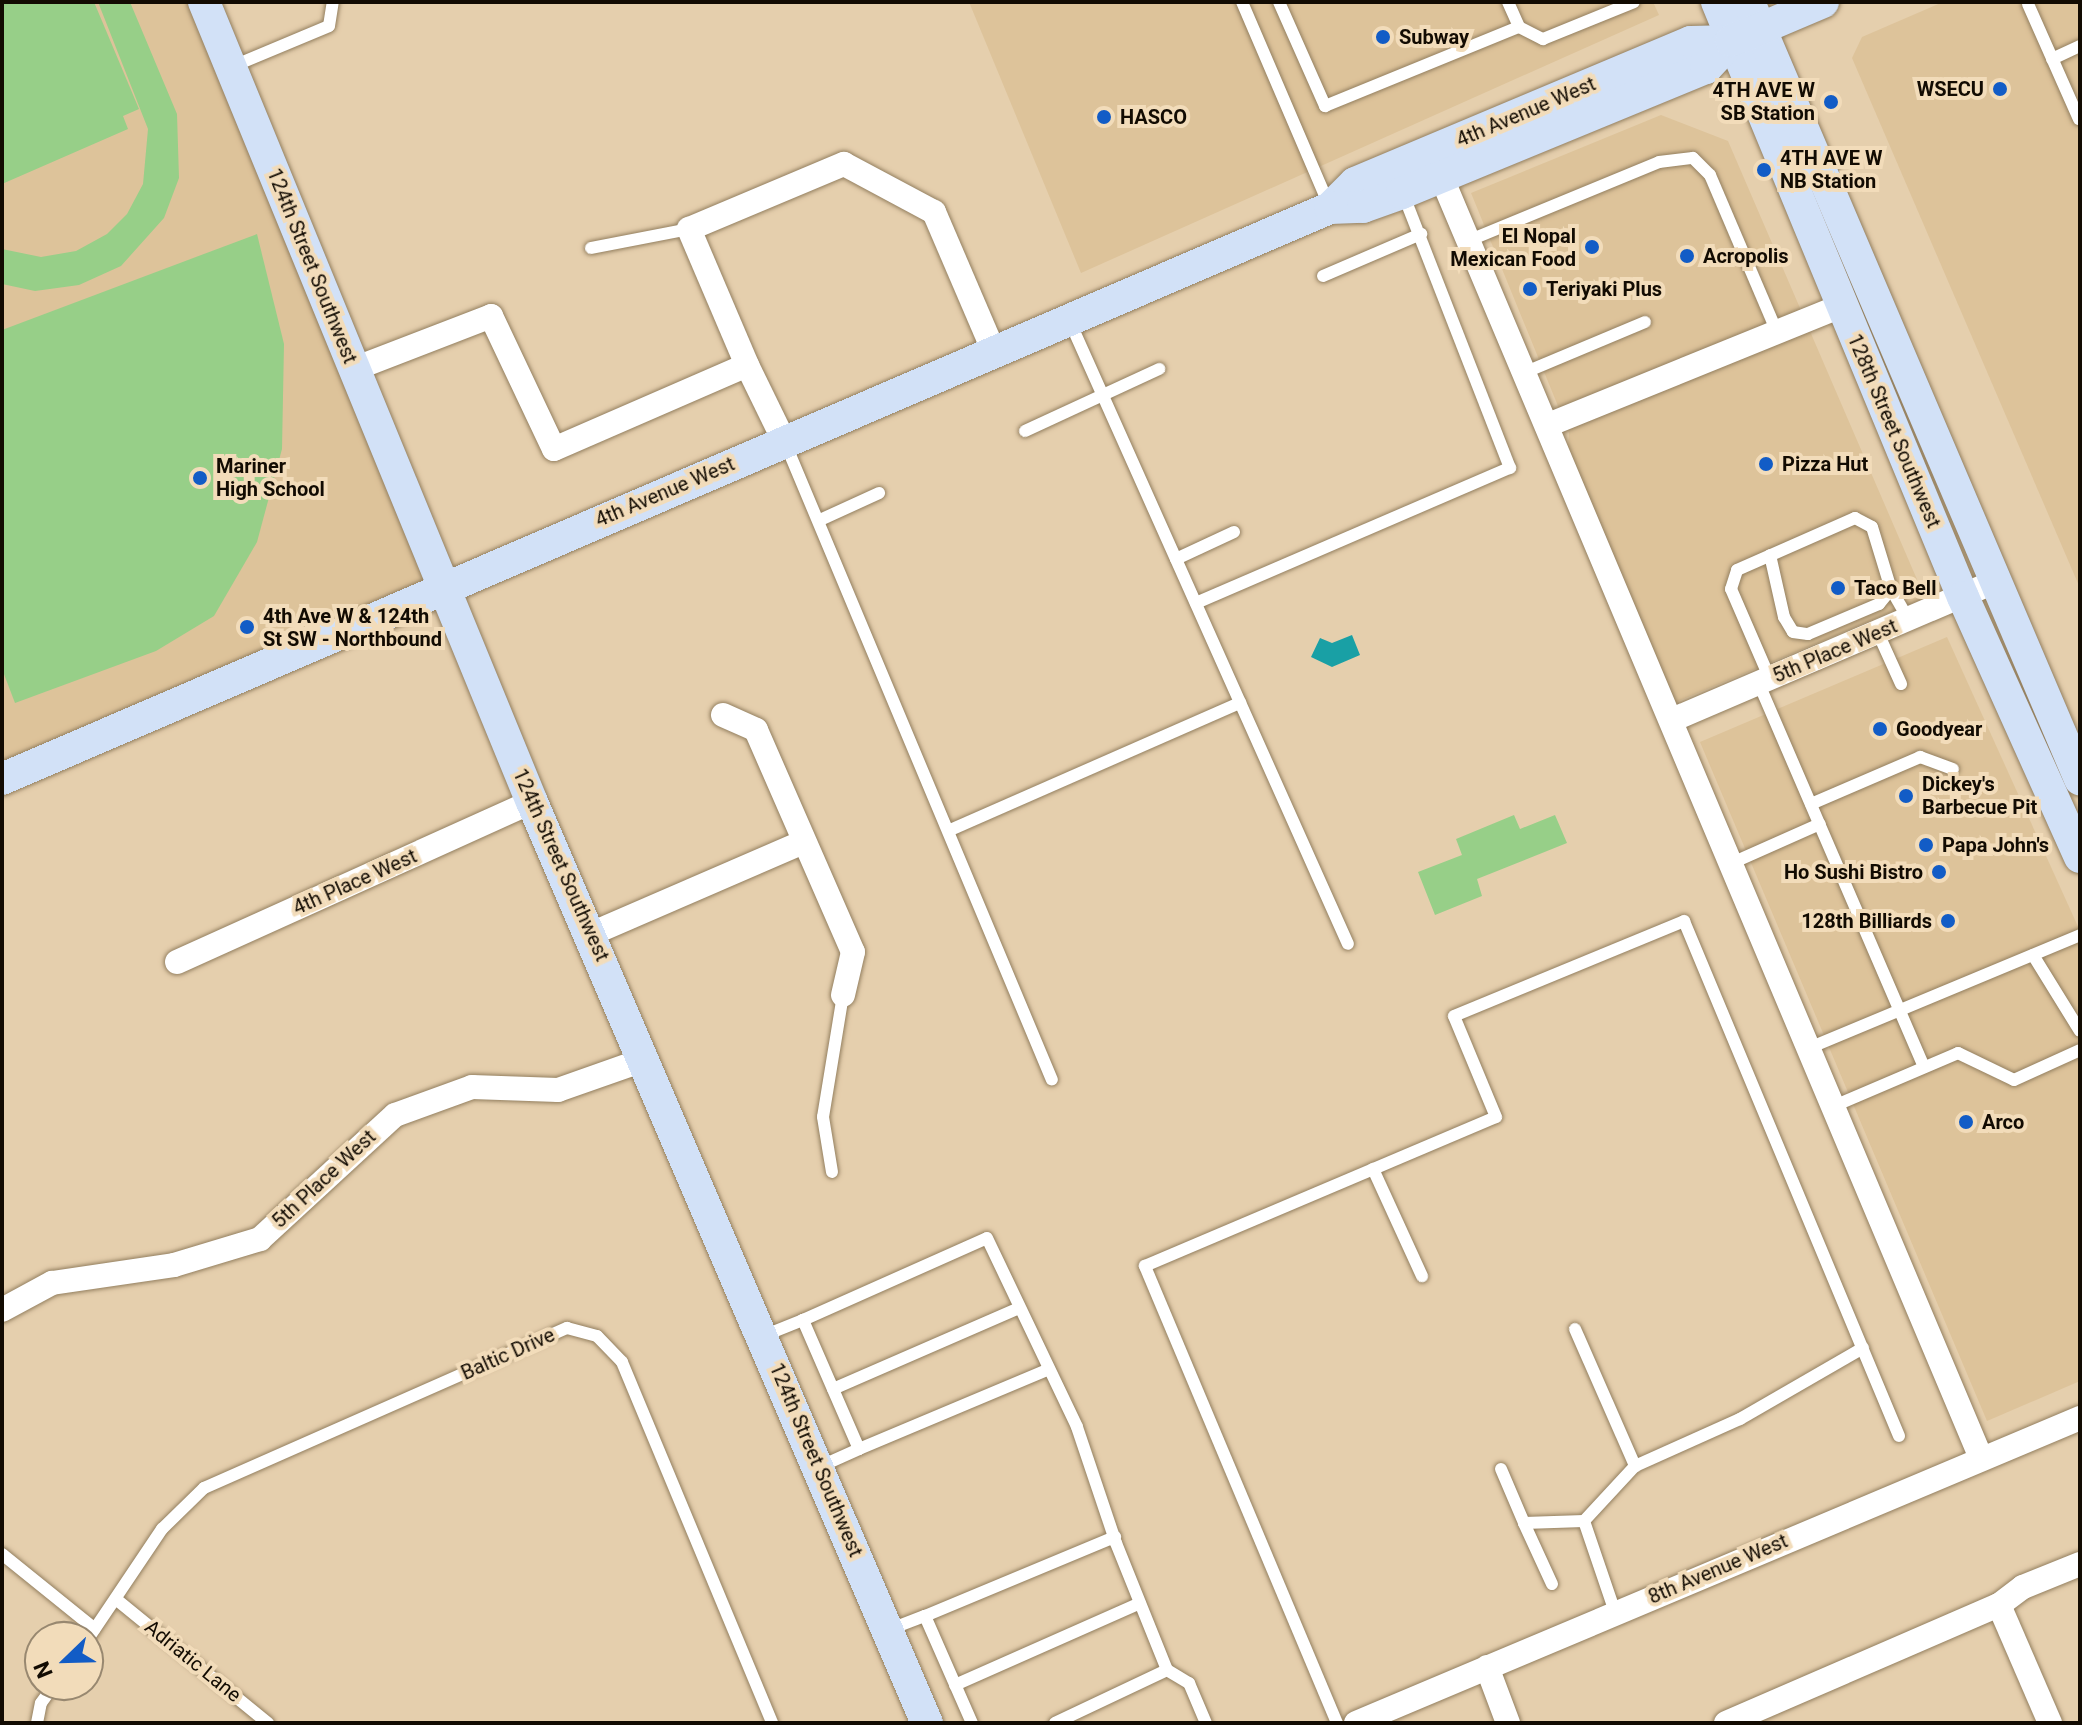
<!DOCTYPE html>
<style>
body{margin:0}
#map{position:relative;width:2082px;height:1725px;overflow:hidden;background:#e5cfad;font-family:Roboto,sans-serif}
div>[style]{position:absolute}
.built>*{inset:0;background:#ddc39a}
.green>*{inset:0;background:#97cf88}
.water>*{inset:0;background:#19a0a5}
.roads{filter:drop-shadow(0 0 2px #937f5f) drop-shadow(0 0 2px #937f5f)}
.lane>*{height:12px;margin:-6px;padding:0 6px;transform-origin:6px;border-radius:6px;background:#fff}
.street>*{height:24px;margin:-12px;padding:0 12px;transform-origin:12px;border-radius:12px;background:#fff}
.secondary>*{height:32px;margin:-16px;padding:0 16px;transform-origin:16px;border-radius:16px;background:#d2e1f7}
.dots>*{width:22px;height:22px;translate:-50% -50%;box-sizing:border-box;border:4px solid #f2dcba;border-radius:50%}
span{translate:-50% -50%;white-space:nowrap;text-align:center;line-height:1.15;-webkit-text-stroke:8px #f2dcba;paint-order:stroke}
.poi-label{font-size:20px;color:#120b02;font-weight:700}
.left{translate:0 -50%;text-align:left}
.right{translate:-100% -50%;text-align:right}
.street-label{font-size:20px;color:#120b02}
.frame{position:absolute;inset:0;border:4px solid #120b02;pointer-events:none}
.north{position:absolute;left:24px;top:1621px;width:80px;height:80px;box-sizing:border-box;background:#f2dcba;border:2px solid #988870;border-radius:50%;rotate:247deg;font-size:22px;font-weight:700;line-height:32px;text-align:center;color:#120b02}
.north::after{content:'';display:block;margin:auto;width:28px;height:36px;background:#125cc6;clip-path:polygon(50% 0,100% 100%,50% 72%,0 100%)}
</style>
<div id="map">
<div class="built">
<div style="clip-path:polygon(2px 2px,204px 2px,443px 586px,2px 779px)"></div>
<div style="clip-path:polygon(969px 2px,1653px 2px,1659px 15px,1081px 273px)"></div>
<div style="clip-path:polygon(1943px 2px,2080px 2px,2080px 588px,1852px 58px,1862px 37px)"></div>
<div style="clip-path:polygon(1661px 115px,1728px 141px,1925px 598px,1669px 705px,1567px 464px,1569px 433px,1471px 193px)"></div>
<div style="clip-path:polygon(1947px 637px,2080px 931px,2080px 1381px,1987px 1421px,1700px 742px)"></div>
</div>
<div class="green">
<div style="clip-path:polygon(2px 2px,94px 2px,139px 109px,123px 116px,128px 129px,2px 184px)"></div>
<div style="clip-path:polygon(98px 2px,130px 2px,177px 114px,179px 178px,164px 218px,121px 266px,79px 285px,35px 291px,2px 284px,2px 249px,41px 257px,76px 251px,107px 234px,127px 214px,143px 184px,148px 129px)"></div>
<div style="clip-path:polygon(257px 234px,284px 344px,282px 449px,257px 542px,214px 616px,156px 651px,15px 703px,2px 669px,2px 330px)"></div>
<div style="clip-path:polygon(1514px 815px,1520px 829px,1555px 815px,1567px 843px,1477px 879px,1482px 896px,1435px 915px,1418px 872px,1462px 855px,1456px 839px)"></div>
</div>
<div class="water">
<div style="clip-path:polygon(1352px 635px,1360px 655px,1332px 667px,1311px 657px,1320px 638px,1332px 643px)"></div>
</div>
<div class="roads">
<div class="lane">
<div style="left:1242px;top:2px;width:221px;rotate:66.8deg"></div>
<div style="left:1279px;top:2px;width:114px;rotate:66.1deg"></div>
<div style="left:1325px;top:106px;width:209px;rotate:-22.2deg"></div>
<div style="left:1508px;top:2px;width:27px;rotate:66deg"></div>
<div style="left:1519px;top:27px;width:27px;rotate:27deg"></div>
<div style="left:1543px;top:39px;width:98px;rotate:-22.1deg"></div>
<div style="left:2028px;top:4px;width:126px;rotate:66.1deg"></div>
<div style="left:2052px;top:59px;width:31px;rotate:-25deg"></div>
<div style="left:231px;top:67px;width:106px;rotate:-22.7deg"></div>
<div style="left:329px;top:26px;width:24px;rotate:-81deg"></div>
<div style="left:1470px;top:240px;width:204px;rotate:-22.4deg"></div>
<div style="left:1659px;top:162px;width:34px;rotate:-7deg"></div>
<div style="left:1693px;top:158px;width:24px;rotate:45deg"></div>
<div style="left:1710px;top:175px;width:171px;rotate:66.9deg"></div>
<div style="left:591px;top:248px;width:100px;rotate:-11deg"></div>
<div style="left:1323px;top:276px;width:107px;rotate:-23.2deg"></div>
<div style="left:1070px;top:322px;width:681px;rotate:65.92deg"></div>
<div style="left:1526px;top:372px;width:129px;rotate:-22.8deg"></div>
<div style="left:1025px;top:431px;width:148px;rotate:-24.8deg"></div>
<div style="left:786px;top:445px;width:688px;rotate:67.27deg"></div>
<div style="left:820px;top:520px;width:65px;rotate:-24.6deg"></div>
<div style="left:1770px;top:555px;width:64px;rotate:77.3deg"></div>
<div style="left:1784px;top:617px;width:17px;rotate:59deg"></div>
<div style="left:1793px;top:632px;width:15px;rotate:8deg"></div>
<div style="left:1808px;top:634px;width:77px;rotate:-22.9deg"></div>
<div style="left:1879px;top:604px;width:19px;rotate:-51deg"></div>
<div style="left:1176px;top:559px;width:64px;rotate:-25deg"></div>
<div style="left:1196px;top:603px;width:342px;rotate:-23.3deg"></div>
<div style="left:1510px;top:468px;width:292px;rotate:-111.3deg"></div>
<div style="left:1878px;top:633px;width:56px;rotate:65.7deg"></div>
<div style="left:1770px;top:679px;width:98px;rotate:-113.4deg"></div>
<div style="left:1731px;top:589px;width:20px;rotate:-72deg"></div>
<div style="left:1737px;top:570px;width:129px;rotate:-23.8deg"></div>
<div style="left:1855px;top:518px;width:19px;rotate:28deg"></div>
<div style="left:1872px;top:527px;width:65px;rotate:73deg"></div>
<div style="left:1891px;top:589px;width:36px;rotate:60deg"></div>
<div style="left:1759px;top:684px;width:417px;rotate:66.7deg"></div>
<div style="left:1811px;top:804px;width:119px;rotate:-23.3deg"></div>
<div style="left:1920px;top:757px;width:35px;rotate:20deg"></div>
<div style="left:950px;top:830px;width:317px;rotate:-23.7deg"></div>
<div style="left:1732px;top:863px;width:96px;rotate:-23.9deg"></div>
<div style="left:2033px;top:955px;width:89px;rotate:58.3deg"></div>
<div style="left:1809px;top:1048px;width:294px;rotate:-22.6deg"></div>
<div style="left:1834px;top:1106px;width:135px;rotate:-23.1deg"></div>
<div style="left:1958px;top:1053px;width:62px;rotate:25.7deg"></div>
<div style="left:2014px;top:1080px;width:72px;rotate:-24.4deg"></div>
<div style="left:1373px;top:1169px;width:118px;rotate:65.4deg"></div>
<div style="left:832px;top:1172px;width:56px;rotate:-99.3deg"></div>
<div style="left:823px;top:1117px;width:124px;rotate:-80.7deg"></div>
<div style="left:1575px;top:1329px;width:150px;rotate:66.3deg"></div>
<div style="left:763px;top:1336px;width:43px;rotate:-21.8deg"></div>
<div style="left:1047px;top:1370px;width:204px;rotate:157.2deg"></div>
<div style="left:859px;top:1449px;width:141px;rotate:-113.5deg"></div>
<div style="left:803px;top:1320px;width:201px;rotate:-24deg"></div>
<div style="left:987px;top:1238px;width:209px;rotate:64.5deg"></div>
<div style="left:1077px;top:1427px;width:122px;rotate:71.4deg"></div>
<div style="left:1116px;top:1543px;width:137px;rotate:68.1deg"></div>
<div style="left:1167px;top:1670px;width:124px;rotate:154.7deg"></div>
<div style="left:833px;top:1389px;width:203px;rotate:-23.5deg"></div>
<div style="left:819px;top:1467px;width:44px;rotate:-24.2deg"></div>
<div style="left:1501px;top:1469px;width:59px;rotate:66.9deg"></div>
<div style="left:2px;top:1554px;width:119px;rotate:38.9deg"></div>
<div style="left:1552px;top:1584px;width:67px;rotate:-114.7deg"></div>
<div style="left:1524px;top:1523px;width:60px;rotate:-1.9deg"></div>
<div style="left:117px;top:1600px;width:195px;rotate:39.2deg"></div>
<div style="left:1615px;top:1612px;width:96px;rotate:-108.8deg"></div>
<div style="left:1584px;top:1521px;width:75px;rotate:-47.2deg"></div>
<div style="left:1635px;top:1466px;width:115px;rotate:-24.1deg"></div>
<div style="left:1740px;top:1419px;width:142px;rotate:-30deg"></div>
<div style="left:925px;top:1616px;width:206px;rotate:-22.6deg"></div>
<div style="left:888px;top:1630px;width:40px;rotate:-21deg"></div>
<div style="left:925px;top:1616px;width:117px;rotate:66.3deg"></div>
<div style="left:88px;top:1639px;width:133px;rotate:-56.1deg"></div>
<div style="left:162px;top:1529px;width:59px;rotate:-44.3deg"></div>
<div style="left:204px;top:1488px;width:397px;rotate:-23.8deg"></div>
<div style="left:567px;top:1328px;width:31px;rotate:15deg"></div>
<div style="left:597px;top:1336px;width:36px;rotate:46deg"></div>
<div style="left:622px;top:1362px;width:391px;rotate:67.4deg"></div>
<div style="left:1167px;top:1670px;width:26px;rotate:31deg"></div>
<div style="left:1189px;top:1683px;width:43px;rotate:67deg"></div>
<div style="left:955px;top:1685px;width:202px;rotate:-23.9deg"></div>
<div style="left:37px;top:1723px;width:20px;rotate:-79deg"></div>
<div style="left:41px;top:1703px;width:22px;rotate:-54deg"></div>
<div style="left:1337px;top:1723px;width:496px;rotate:-112.8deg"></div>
<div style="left:1145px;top:1266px;width:381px;rotate:-23deg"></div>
<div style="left:1496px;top:1117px;width:109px;rotate:-112.6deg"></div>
<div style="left:1454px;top:1016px;width:249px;rotate:-22.4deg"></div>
<div style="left:1684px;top:921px;width:558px;rotate:67.34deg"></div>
</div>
<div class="street">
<div style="left:1441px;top:176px;width:1391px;rotate:67.16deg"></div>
<div style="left:747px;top:365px;width:85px;rotate:64deg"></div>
<div style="left:354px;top:369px;width:147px;rotate:-21.1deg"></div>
<div style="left:491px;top:316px;width:147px;rotate:64.7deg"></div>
<div style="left:554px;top:449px;width:210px;rotate:-23.5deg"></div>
<div style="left:747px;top:365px;width:148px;rotate:-113.1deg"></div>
<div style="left:689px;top:229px;width:168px;rotate:-22.8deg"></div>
<div style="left:844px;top:164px;width:102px;rotate:28.1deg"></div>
<div style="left:934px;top:212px;width:152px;rotate:66.8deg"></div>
<div style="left:1548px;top:425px;width:316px;rotate:-22.1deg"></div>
<div style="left:723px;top:715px;width:36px;rotate:24deg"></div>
<div style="left:756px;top:730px;width:242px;rotate:66.4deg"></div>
<div style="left:853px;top:952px;width:44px;rotate:103.1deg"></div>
<div style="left:1672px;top:720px;width:353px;rotate:-23.2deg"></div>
<div style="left:591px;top:934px;width:232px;rotate:-23.4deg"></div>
<div style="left:177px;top:962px;width:389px;rotate:-24.3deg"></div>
<div style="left:2px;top:1310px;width:57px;rotate:-28.4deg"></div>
<div style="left:52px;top:1283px;width:123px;rotate:-8.4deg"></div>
<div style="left:174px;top:1265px;width:90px;rotate:-16.8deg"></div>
<div style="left:260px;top:1239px;width:183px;rotate:-42.6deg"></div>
<div style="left:395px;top:1115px;width:82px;rotate:-20deg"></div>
<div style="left:472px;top:1087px;width:86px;rotate:2deg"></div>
<div style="left:558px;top:1090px;width:93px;rotate:-19.4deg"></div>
<div style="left:1999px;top:1605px;width:129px;rotate:66.6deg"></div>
<div style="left:1487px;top:1667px;width:60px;rotate:69.4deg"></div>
<div style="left:1356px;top:1723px;width:786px;rotate:-22.84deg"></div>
<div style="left:1726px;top:1723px;width:297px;rotate:-23.4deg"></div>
<div style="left:1999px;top:1605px;width:30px;rotate:-37deg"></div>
<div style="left:2023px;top:1587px;width:61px;rotate:-22deg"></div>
</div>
<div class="secondary">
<div style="left:204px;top:2px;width:865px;rotate:67.71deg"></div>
<div style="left:532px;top:802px;width:1002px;rotate:66.79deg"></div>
<div style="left:1717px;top:2px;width:644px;rotate:67.54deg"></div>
<div style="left:1963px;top:597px;width:285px;rotate:65.8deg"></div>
<div style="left:1749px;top:2px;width:845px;rotate:66.93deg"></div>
<div style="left:1330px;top:208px;width:35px;rotate:-45deg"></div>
<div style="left:1355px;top:183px;width:364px;rotate:-22.8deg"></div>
<div style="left:1691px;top:42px;width:40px;rotate:-1.4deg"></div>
<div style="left:2px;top:779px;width:1446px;rotate:-23.27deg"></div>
<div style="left:1330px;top:208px;width:33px;rotate:-2deg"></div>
<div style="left:1363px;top:207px;width:41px;rotate:-19.7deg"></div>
<div style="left:1402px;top:193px;width:329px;rotate:-22.4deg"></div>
<div style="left:1706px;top:68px;width:37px;rotate:-47deg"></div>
<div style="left:1731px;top:41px;width:100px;rotate:-23deg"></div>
</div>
</div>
<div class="dots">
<div style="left:1383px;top:37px;background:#125cc6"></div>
<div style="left:2000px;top:89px;background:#125cc6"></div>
<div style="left:1831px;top:102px;background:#125cc6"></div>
<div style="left:1104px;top:117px;background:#125cc6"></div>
<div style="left:1764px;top:170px;background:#125cc6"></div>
<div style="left:1592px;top:247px;background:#125cc6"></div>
<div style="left:1687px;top:256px;background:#125cc6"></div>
<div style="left:1530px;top:289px;background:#125cc6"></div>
<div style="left:1766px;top:464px;background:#125cc6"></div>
<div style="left:200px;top:478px;background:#125cc6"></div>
<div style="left:1838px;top:588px;background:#125cc6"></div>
<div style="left:247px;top:627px;background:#125cc6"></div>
<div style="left:1880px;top:729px;background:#125cc6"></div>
<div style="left:1906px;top:796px;background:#125cc6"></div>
<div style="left:1926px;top:845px;background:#125cc6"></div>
<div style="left:1939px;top:872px;background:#125cc6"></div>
<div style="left:1948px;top:921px;background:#125cc6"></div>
<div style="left:1966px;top:1122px;background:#125cc6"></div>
</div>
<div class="poi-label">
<span class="left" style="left:1399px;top:37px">Subway</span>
<span class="right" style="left:1984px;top:89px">WSECU</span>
<span class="right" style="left:1815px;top:102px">4TH AVE W<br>SB Station</span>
<span class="left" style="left:1120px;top:117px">HASCO</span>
<span class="left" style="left:1780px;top:170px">4TH AVE W<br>NB Station</span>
<span class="right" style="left:1576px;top:248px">El Nopal<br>Mexican Food</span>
<span class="left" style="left:1703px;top:256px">Acropolis</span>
<span class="left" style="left:1546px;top:289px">Teriyaki Plus</span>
<span class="left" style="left:1782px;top:464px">Pizza Hut</span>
<span class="left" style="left:216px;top:478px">Mariner<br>High School</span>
<span class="left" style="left:1854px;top:588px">Taco Bell</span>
<span class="left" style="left:263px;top:628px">4th Ave W &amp; 124th<br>St SW - Northbound</span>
<span class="left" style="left:1896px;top:729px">Goodyear</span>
<span class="left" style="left:1922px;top:796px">Dickey's<br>Barbecue Pit</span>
<span class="left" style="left:1942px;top:845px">Papa John's</span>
<span class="right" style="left:1923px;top:872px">Ho Sushi Bistro</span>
<span class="right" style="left:1932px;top:921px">128th Billiards</span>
<span class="left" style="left:1982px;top:1122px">Arco</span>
</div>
<div class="street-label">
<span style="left:1526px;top:112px;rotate:-23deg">4th Avenue West</span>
<span style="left:312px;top:266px;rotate:68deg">124th Street Southwest</span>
<span style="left:1894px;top:431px;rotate:67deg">128th Street Southwest</span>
<span style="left:665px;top:492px;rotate:-23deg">4th Avenue West</span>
<span style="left:1835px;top:651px;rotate:-23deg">5th Place West</span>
<span style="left:561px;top:865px;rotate:66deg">124th Street Southwest</span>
<span style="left:355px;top:882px;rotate:-24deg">4th Place West</span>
<span style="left:324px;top:1179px;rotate:-43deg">5th Place West</span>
<span style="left:508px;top:1354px;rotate:-24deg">Baltic Drive</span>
<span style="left:816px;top:1460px;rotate:67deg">124th Street Southwest</span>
<span style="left:1718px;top:1569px;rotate:-23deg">8th Avenue West</span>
<span style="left:193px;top:1661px;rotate:39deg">Adriatic Lane</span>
</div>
<div class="frame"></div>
<div class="north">N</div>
</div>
